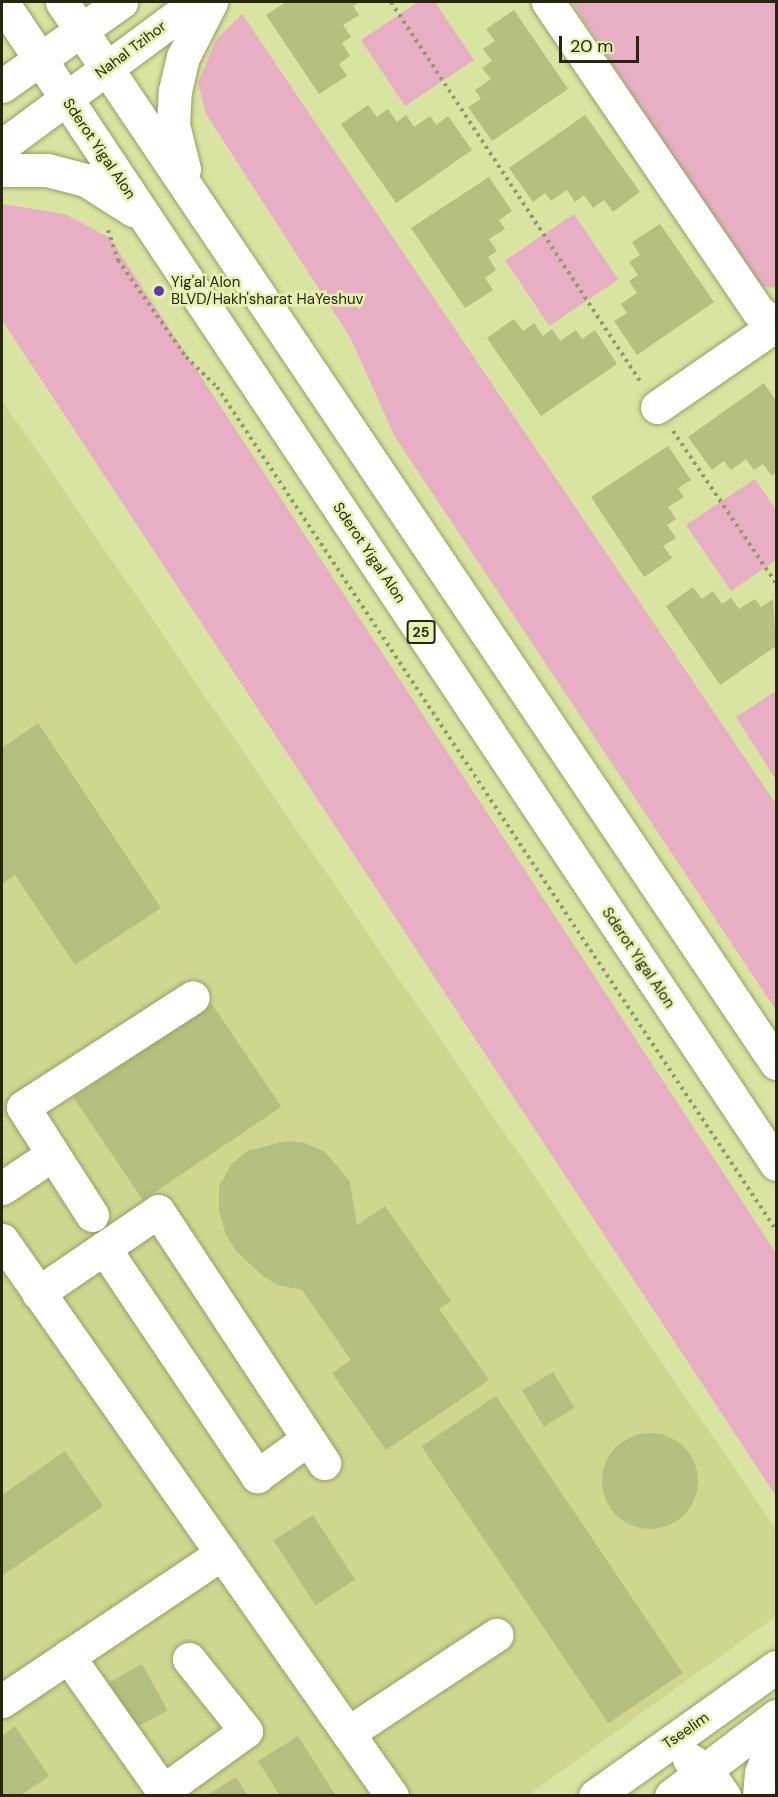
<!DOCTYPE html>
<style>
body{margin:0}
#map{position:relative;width:778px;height:1797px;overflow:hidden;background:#d9e3a2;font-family:"DM Sans",sans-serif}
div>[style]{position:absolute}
.built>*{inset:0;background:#ced790}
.green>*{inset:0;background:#e8afc4;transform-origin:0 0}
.building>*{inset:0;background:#b5bf80;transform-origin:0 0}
.round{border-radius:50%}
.path>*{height:4px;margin-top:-2px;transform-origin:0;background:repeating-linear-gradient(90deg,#929968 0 3px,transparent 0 7.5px)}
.roads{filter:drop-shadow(0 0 2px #969f61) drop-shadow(0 0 2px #969f61)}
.minor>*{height:33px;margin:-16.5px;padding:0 16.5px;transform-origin:16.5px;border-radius:16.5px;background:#fff}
.highway>*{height:33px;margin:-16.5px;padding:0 16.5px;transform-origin:16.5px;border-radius:16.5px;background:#fff}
.dots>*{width:16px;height:16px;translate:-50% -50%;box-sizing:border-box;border:3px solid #e6f0af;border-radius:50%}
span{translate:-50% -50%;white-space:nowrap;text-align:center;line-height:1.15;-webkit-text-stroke:5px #e6f0af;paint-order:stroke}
.shield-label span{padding:2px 4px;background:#e6f0af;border:2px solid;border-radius:4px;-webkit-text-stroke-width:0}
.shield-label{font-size:14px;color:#25280f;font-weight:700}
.street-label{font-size:15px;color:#25280f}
.poi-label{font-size:15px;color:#25280f}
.left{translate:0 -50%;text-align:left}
.frame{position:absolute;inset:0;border:3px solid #25280f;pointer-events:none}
.scale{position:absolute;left:559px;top:36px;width:80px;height:27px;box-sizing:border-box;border:3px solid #25280f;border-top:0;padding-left:8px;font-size:18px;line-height:21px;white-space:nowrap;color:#25280f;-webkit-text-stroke:4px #e6f0af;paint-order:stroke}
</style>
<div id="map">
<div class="built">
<div style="clip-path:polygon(2px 400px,776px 1529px,776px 1616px,528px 1795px,2px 1795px)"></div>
</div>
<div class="green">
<div style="clip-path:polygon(418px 2px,435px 2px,474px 60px,405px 106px,361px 40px)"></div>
<div style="clip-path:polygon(572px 2px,776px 2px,776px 288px,757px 286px)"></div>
<div style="clip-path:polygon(242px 14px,776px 804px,776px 1010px,395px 437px,350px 337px,206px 114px,198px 83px,216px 40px)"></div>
<div style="clip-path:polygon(2px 204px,65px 214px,110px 238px,776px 1253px,776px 1496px,2px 320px)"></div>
<div style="left:574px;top:214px;width:79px;height:83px;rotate:56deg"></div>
<div style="clip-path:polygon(755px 479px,776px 510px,776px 560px,731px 591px,686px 525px)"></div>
<div style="clip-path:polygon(776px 691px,776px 780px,736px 717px)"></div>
</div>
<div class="building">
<div style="clip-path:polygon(286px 2px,360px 2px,353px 6px,359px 15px,343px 25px,351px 37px,342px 43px,350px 56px,339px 64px,347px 76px,319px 94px,266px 15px)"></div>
<div style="clip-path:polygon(514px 10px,568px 89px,492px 141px,468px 107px,481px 99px,475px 90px,491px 79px,482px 68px,492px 61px,483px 49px,495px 41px,486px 29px)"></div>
<div style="clip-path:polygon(368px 105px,377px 117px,388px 109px,397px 122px,406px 115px,414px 127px,430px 116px,436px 125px,448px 116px,472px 150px,396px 203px,341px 124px)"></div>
<div style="clip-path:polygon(585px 115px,640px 192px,613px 212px,604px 200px,593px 208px,584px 195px,575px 202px,567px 190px,551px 201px,545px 193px,533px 202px,509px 168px)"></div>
<div style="clip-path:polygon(489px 177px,512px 211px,499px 220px,505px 229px,489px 239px,497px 251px,488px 257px,496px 270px,485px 278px,493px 290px,465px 308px,411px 228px)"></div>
<div style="clip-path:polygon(660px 224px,714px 302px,637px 355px,614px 321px,627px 313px,621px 304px,637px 293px,629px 281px,638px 275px,629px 262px,640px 255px,632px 242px)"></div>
<div style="clip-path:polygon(514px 319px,523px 331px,534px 323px,543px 336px,552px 329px,560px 341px,576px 330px,582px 339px,595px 330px,617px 364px,541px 416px,487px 338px)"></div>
<div style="clip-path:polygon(764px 383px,776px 401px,776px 473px,772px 476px,763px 464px,754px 470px,746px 459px,731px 470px,724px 461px,712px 470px,688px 437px)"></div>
<div style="clip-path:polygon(668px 446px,691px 480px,678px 488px,684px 497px,668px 507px,676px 519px,667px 525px,676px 538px,663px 546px,672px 558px,644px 577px,591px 497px)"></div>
<div style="clip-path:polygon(693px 587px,702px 599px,713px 591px,722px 604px,731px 598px,739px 609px,755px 599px,761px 607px,773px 599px,776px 646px,720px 685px,666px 606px)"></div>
<div style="clip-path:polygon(38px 723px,161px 908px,75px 965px,15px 875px,2px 884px,2px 748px)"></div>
<div style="left:212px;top:1004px;width:124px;height:167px;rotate:56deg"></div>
<div style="clip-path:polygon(286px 1141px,305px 1143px,325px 1152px,337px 1166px,350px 1182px,357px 1225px,385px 1206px,451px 1301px,439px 1309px,489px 1380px,386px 1450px,332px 1373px,351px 1360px,302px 1290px,278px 1285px,264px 1277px,236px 1251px,226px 1235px,219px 1211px,219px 1186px,231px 1165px,247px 1151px)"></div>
<div style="left:553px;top:1372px;width:42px;height:36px;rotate:59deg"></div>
<div style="left:496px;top:1396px;width:334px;height:90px;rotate:56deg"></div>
<div class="round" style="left:602px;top:1433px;width:96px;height:96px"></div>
<div style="clip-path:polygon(65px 1451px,103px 1506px,2px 1576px,2px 1495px)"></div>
<div style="left:313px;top:1515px;width:77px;height:47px;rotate:57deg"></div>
<div style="left:142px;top:1664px;width:53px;height:38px;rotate:61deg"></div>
<div style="clip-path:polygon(15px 1726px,49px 1776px,20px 1796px,2px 1796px,2px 1736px)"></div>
<div style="clip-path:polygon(298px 1736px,336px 1796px,280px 1796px,258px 1761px)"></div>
<div style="clip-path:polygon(236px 1777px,248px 1796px,206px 1796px)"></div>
</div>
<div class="path">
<div style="left:391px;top:2px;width:455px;rotate:56.7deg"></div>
<div style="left:108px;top:230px;width:32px;rotate:72deg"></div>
<div style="left:118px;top:260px;width:118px;rotate:55deg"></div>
<div style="left:186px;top:357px;width:43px;rotate:44.1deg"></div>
<div style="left:217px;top:387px;width:1011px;rotate:56.45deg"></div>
<div style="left:673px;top:431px;width:184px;rotate:55.9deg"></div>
</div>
<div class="roads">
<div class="minor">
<div style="left:548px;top:2px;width:374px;rotate:55.8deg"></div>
<div style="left:758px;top:311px;width:23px;rotate:38deg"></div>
<div style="left:2px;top:86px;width:146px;rotate:-35.2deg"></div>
<div style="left:2px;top:146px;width:242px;rotate:-36.6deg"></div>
<div style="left:657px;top:407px;width:145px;rotate:-34.6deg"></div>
<div style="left:2px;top:1188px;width:61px;rotate:-33.7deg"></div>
<div style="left:92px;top:1215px;width:128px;rotate:-122.6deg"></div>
<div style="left:23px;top:1107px;width:202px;rotate:-32.9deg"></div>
<div style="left:2px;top:1240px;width:679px;rotate:54.95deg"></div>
<div style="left:104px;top:1248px;width:275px;rotate:56.1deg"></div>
<div style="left:257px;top:1476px;width:63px;rotate:-36deg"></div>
<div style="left:38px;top:1293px;width:145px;rotate:-34.3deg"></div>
<div style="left:158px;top:1211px;width:302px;rotate:56.6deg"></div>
<div style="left:68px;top:1656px;width:165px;rotate:54.9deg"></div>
<div style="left:163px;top:1791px;width:102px;rotate:-35.9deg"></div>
<div style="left:246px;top:1731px;width:92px;rotate:-128.4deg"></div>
<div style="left:2px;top:1701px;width:265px;rotate:-33.9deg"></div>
<div style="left:348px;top:1733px;width:178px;rotate:-33.5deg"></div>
<div style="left:689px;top:1759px;width:20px;rotate:33deg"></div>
<div style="left:706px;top:1770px;width:32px;rotate:55deg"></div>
<div style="left:595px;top:1796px;width:222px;rotate:-35.5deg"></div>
<div style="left:671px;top:1796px;width:132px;rotate:-37.3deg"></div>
<div style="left:759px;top:1796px;width:23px;rotate:-85deg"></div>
<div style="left:761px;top:1773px;width:43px;rotate:-69.4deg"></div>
</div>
<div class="highway">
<div style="left:2px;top:2px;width:1396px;rotate:56.33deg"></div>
<div style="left:62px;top:2px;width:1279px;rotate:56.06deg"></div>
<div style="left:184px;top:169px;width:45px;rotate:-104deg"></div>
<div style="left:173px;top:125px;width:34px;rotate:-87deg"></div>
<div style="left:175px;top:91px;width:35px;rotate:-77deg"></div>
<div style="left:183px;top:57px;width:62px;rotate:-63deg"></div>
<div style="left:2px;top:170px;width:45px"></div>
<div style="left:47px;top:170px;width:40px;rotate:14.4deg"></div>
<div style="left:86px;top:180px;width:56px;rotate:32.6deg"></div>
</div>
</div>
<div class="dots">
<div style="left:159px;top:291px;background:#6236ae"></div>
</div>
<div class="shield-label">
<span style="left:421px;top:632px">25</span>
</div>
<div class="street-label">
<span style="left:131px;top:50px;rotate:-37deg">Nahal Tzihor</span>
<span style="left:99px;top:149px;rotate:56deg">Sderot Yigal Alon</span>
<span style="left:369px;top:553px;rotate:56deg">Sderot Yigal Alon</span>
<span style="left:638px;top:958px;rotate:56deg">Sderot Yigal Alon</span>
<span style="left:686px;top:1731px;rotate:-35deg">Tseelim</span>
</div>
<div class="poi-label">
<span class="left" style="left:171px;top:291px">Yig'al Alon<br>BLVD/Hakh'sharat HaYeshuv</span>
</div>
<div class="frame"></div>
<div class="scale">20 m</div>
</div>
